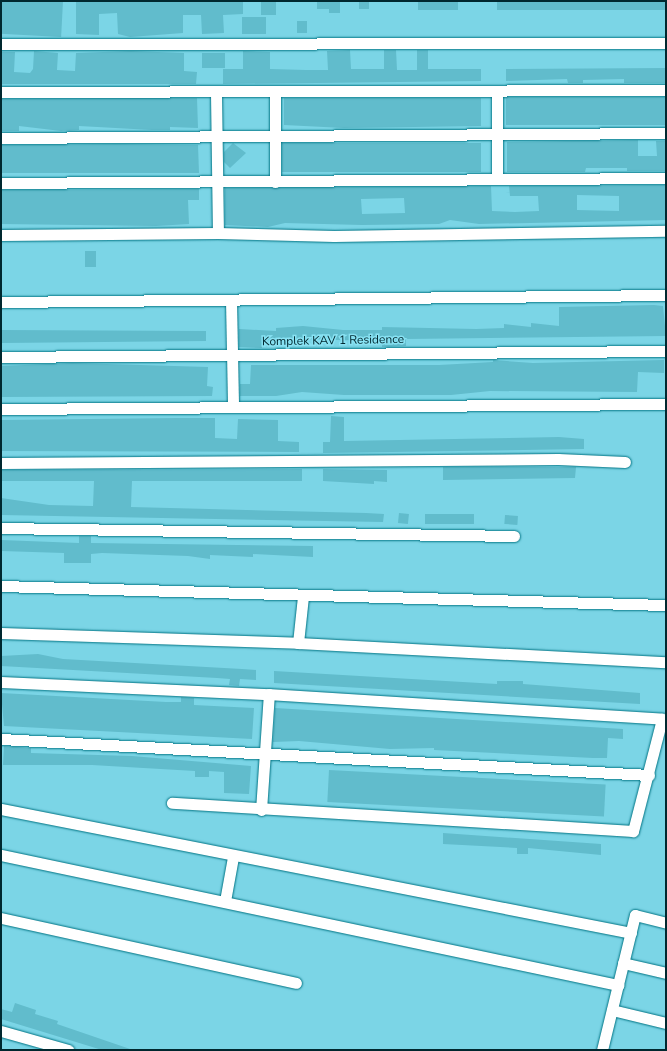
<!DOCTYPE html>
<style>
body{margin:0}
#map{position:relative;width:667px;height:1051px;overflow:hidden;background:#7bd5e6;font-family:"Nunito Sans",sans-serif}
div>[style]{position:absolute}
.building>*{inset:0;background:#61bccc;transform-origin:0 0}
.roads{filter:drop-shadow(0 0 1px #007484) drop-shadow(0 0 1px #007484)}
.minor>*{height:11px;margin:-5.5px;padding:0 5.5px;transform-origin:5.5px;border-radius:5.5px;background:#fff}
span{translate:-50% -50%;white-space:nowrap;text-align:center;line-height:1.15;-webkit-text-stroke:3px #88e2f3;paint-order:stroke}
.street-label{font-size:12px;color:#00282f}
.frame{position:absolute;inset:0;border:2px solid #00282f;pointer-events:none}
</style>
<div id="map">
<div class="building">
<div style="left:63px;top:1px;width:36px;height:62px;rotate:93deg"></div>
<div style="clip-path:polygon(76px 1px,243px 1px,243px 14px,223px 15px,224px 33px,202px 34px,201px 15px,183px 15px,183px 33px,130px 37px,118px 34px,117px 13px,99px 14px,99px 35px,76px 34px)"></div>
<div style="left:261px;top:1px;width:15px;height:14px"></div>
<div style="clip-path:polygon(317px 1px,340px 1px,340px 13px,329px 13px,329px 9px,317px 9px)"></div>
<div style="left:359px;top:1px;width:10px;height:8px"></div>
<div style="left:418px;top:1px;width:40px;height:9px"></div>
<div style="left:497px;top:1px;width:169px;height:9px"></div>
<div style="left:242px;top:17px;width:24px;height:17px"></div>
<div style="left:297px;top:21px;width:10px;height:12px"></div>
<div style="clip-path:polygon(350px 50px,351px 69px,384px 69px,384px 50px,396px 50px,397px 70px,417px 70px,417px 50px,428px 50px,428px 69px,481px 69px,481px 81px,223px 84px,223px 69px,243px 69px,243px 51px,270px 52px,270px 69px,306px 70px,328px 70px,327px 51px)"></div>
<div style="clip-path:polygon(34px 51px,58px 53px,57px 70px,75px 71px,76px 53px,131px 51px,184px 53px,184px 71px,197px 72px,196px 84px,1px 84px,1px 52px,15px 52px,14px 72px,30px 73px,33px 69px)"></div>
<div style="left:202px;top:53px;width:23px;height:15px"></div>
<div style="clip-path:polygon(666px 68px,666px 83px,624px 83px,624px 79px,583px 80px,583px 83px,568px 83px,567px 79px,506px 81px,506px 69px)"></div>
<div style="left:506px;top:97px;width:160px;height:28px"></div>
<div style="clip-path:polygon(180px 98px,197px 98px,198px 128px,170px 127px,170px 130px,152px 130px,79px 126px,79px 130px,61px 131px,19px 126px,19px 131px,1px 131px,2px 99px)"></div>
<div style="clip-path:polygon(284px 98px,481px 98px,481px 126px,344px 128px,284px 125px)"></div>
<div style="clip-path:polygon(638px 140px,638px 156px,657px 156px,656px 141px,666px 141px,666px 171px,627px 171px,627px 168px,586px 168px,585px 172px,507px 172px,507px 142px)"></div>
<div style="clip-path:polygon(233px 143px,246px 153px,230px 168px,224px 162px,224px 152px)"></div>
<div style="left:282px;top:143px;width:199px;height:29px"></div>
<div style="clip-path:polygon(117px 144px,198px 145px,199px 173px,2px 173px,1px 145px)"></div>
<div style="clip-path:polygon(evenodd,666px 185px,666px 220px,479px 224px,450px 220px,439px 224px,362px 225px,285px 223px,268px 227px,225px 225px,225px 188px,491px 186px,492px 211px,515px 212px,539px 211px,538px 196px,510px 196px,509px 186px,666px 185px,577px 195px,619px 196px,619px 211px,577px 210px,577px 195px,666px 185px,404px 198px,405px 213px,362px 214px,361px 199px,404px 198px)"></div>
<div style="clip-path:polygon(199px 189px,199px 200px,188px 200px,189px 224px,156px 226px,1px 224px,1px 190px)"></div>
<div style="left:85px;top:251px;width:11px;height:16px"></div>
<div style="clip-path:polygon(654px 305px,663px 306px,666px 336px,406px 339px,406px 346px,382px 347px,382px 341px,299px 339px,262px 340px,262px 348px,239px 347px,239px 329px,276px 331px,276px 328px,303px 326px,343px 330px,382px 330px,382px 327px,476px 329px,504px 328px,504px 324px,531px 327px,531px 323px,559px 326px,559px 307px)"></div>
<div style="clip-path:polygon(1px 330px,206px 331px,206px 341px,2px 343px)"></div>
<div style="clip-path:polygon(493px 360px,533px 363px,664px 360px,664px 373px,638px 372px,637px 392px,490px 391px,451px 395px,344px 395px,302px 392px,276px 396px,240px 396px,240px 384px,250px 384px,251px 365px,439px 365px,493px 362px)"></div>
<div style="clip-path:polygon(72px 363px,208px 367px,207px 386px,213px 387px,212px 396px,1px 397px,1px 366px)"></div>
<div style="clip-path:polygon(331px 416px,344px 417px,344px 441px,559px 437px,584px 439px,584px 449px,323px 453px,323px 442px,330px 442px)"></div>
<div style="clip-path:polygon(177px 418px,215px 418px,215px 438px,237px 439px,238px 419px,278px 420px,278px 441px,299px 442px,299px 452px,1px 451px,2px 420px)"></div>
<div style="clip-path:polygon(443px 467px,576px 467px,575px 478px,443px 480px)"></div>
<div style="clip-path:polygon(302px 469px,302px 481px,132px 481px,131px 507px,366px 513px,384px 514px,383px 522px,1px 515px,1px 498px,49px 505px,93px 506px,94px 481px,1px 481px,1px 470px)"></div>
<div style="clip-path:polygon(323px 469px,387px 470px,387px 482px,374px 481px,374px 484px,323px 481px)"></div>
<div style="left:399px;top:513px;width:10px;height:10px;rotate:6deg"></div>
<div style="left:425px;top:514px;width:49px;height:10px"></div>
<div style="left:505px;top:515px;width:13px;height:9px;rotate:4deg"></div>
<div style="clip-path:polygon(79px 536px,91px 536px,91px 543px,313px 546px,313px 557px,253px 554px,253px 557px,210px 555px,210px 559px,188px 556px,102px 553px,91px 554px,91px 563px,64px 563px,64px 553px,1px 551px,1px 540px,79px 543px)"></div>
<div style="clip-path:polygon(38px 654px,63px 659px,242px 669px,256px 670px,256px 680px,240px 679px,239px 686px,229px 685px,230px 679px,217px 678px,1px 666px,1px 656px)"></div>
<div style="clip-path:polygon(274px 671px,497px 684px,497px 681px,523px 681px,523px 684px,640px 693px,640px 704px,274px 683px)"></div>
<div style="clip-path:polygon(1px 693px,166px 702px,181px 702px,181px 697px,194px 698px,194px 705px,254px 708px,252px 739px,4px 726px)"></div>
<div style="clip-path:polygon(275px 708px,623px 729px,623px 739px,608px 738px,607px 758px,593px 758px,434px 750px,434px 748px,390px 749px,299px 741px,273px 742px)"></div>
<div style="clip-path:polygon(4px 746px,31px 748px,31px 753px,132px 756px,251px 766px,249px 794px,224px 793px,224px 772px,209px 771px,209px 777px,195px 777px,195px 771px,92px 765px,3px 765px)"></div>
<div style="left:329px;top:770px;width:277px;height:32px;rotate:3deg"></div>
<div style="clip-path:polygon(443px 833px,601px 844px,601px 855px,528px 848px,528px 854px,517px 854px,517px 848px,443px 844px)"></div>
<div style="clip-path:polygon(15px 1003px,36px 1010px,35px 1014px,58px 1021px,57px 1024px,133px 1050px,102px 1050px,1px 1019px,1px 1009px,12px 1012px)"></div>
</div>
<div class="roads">
<div class="minor">
<div style="left:1px;top:44px;width:665px;rotate:-0.09deg"></div>
<div style="left:497px;top:91px;width:87px;rotate:90deg"></div>
<div style="left:1px;top:92px;width:665px;rotate:-0.17deg"></div>
<div style="left:275px;top:92px;width:90px;rotate:90deg"></div>
<div style="left:216px;top:93px;width:140px;rotate:89.2deg"></div>
<div style="left:1px;top:138px;width:665px;rotate:-0.43deg"></div>
<div style="left:1px;top:183px;width:665px;rotate:-0.43deg"></div>
<div style="left:1px;top:235px;width:217px;rotate:-0.5deg"></div>
<div style="left:218px;top:233px;width:116px;rotate:1.5deg"></div>
<div style="left:334px;top:236px;width:332px;rotate:-0.9deg"></div>
<div style="left:231px;top:300px;width:107px;rotate:88.9deg"></div>
<div style="left:1px;top:302px;width:665px;rotate:-0.6deg"></div>
<div style="left:1px;top:357px;width:665px;rotate:-0.52deg"></div>
<div style="left:1px;top:409px;width:665px;rotate:-0.43deg"></div>
<div style="left:1px;top:463px;width:557px;rotate:-0.41deg"></div>
<div style="left:558px;top:459px;width:67px;rotate:2.6deg"></div>
<div style="left:1px;top:528px;width:513px;rotate:0.89deg"></div>
<div style="left:1px;top:586px;width:665px;rotate:1.64deg"></div>
<div style="left:1px;top:633px;width:297px;rotate:1.9deg"></div>
<div style="left:298px;top:643px;width:368px;rotate:3deg"></div>
<div style="left:298px;top:643px;width:47px;rotate:-83.9deg"></div>
<div style="left:1px;top:682px;width:268px;rotate:2.6deg"></div>
<div style="left:269px;top:694px;width:394px;rotate:3.6deg"></div>
<div style="left:662px;top:719px;width:116px;rotate:104.5deg"></div>
<div style="left:633px;top:831px;width:462px;rotate:-176.5deg"></div>
<div style="left:1px;top:739px;width:649px;rotate:3.18deg"></div>
<div style="left:1px;top:809px;width:642px;rotate:11.13deg"></div>
<div style="left:261px;top:810px;width:116px;rotate:-86.1deg"></div>
<div style="left:1px;top:855px;width:631px;rotate:11.9deg"></div>
<div style="left:225px;top:901px;width:45px;rotate:-79.7deg"></div>
<div style="left:1px;top:918px;width:302px;rotate:12.4deg"></div>
<div style="left:623px;top:963px;width:44px;rotate:13.1deg"></div>
<div style="left:612px;top:1010px;width:56px;rotate:13.5deg"></div>
<div style="left:1px;top:1031px;width:70px;rotate:15.8deg"></div>
<div style="left:602px;top:1050px;width:139px;rotate:-76.3deg"></div>
<div style="left:635px;top:915px;width:32px;rotate:14deg"></div>
</div>
</div>
<div class="street-label">
<span style="left:333px;top:341px;rotate:-1deg">Komplek KAV 1 Residence</span>
</div>
<div class="frame"></div>
</div>
